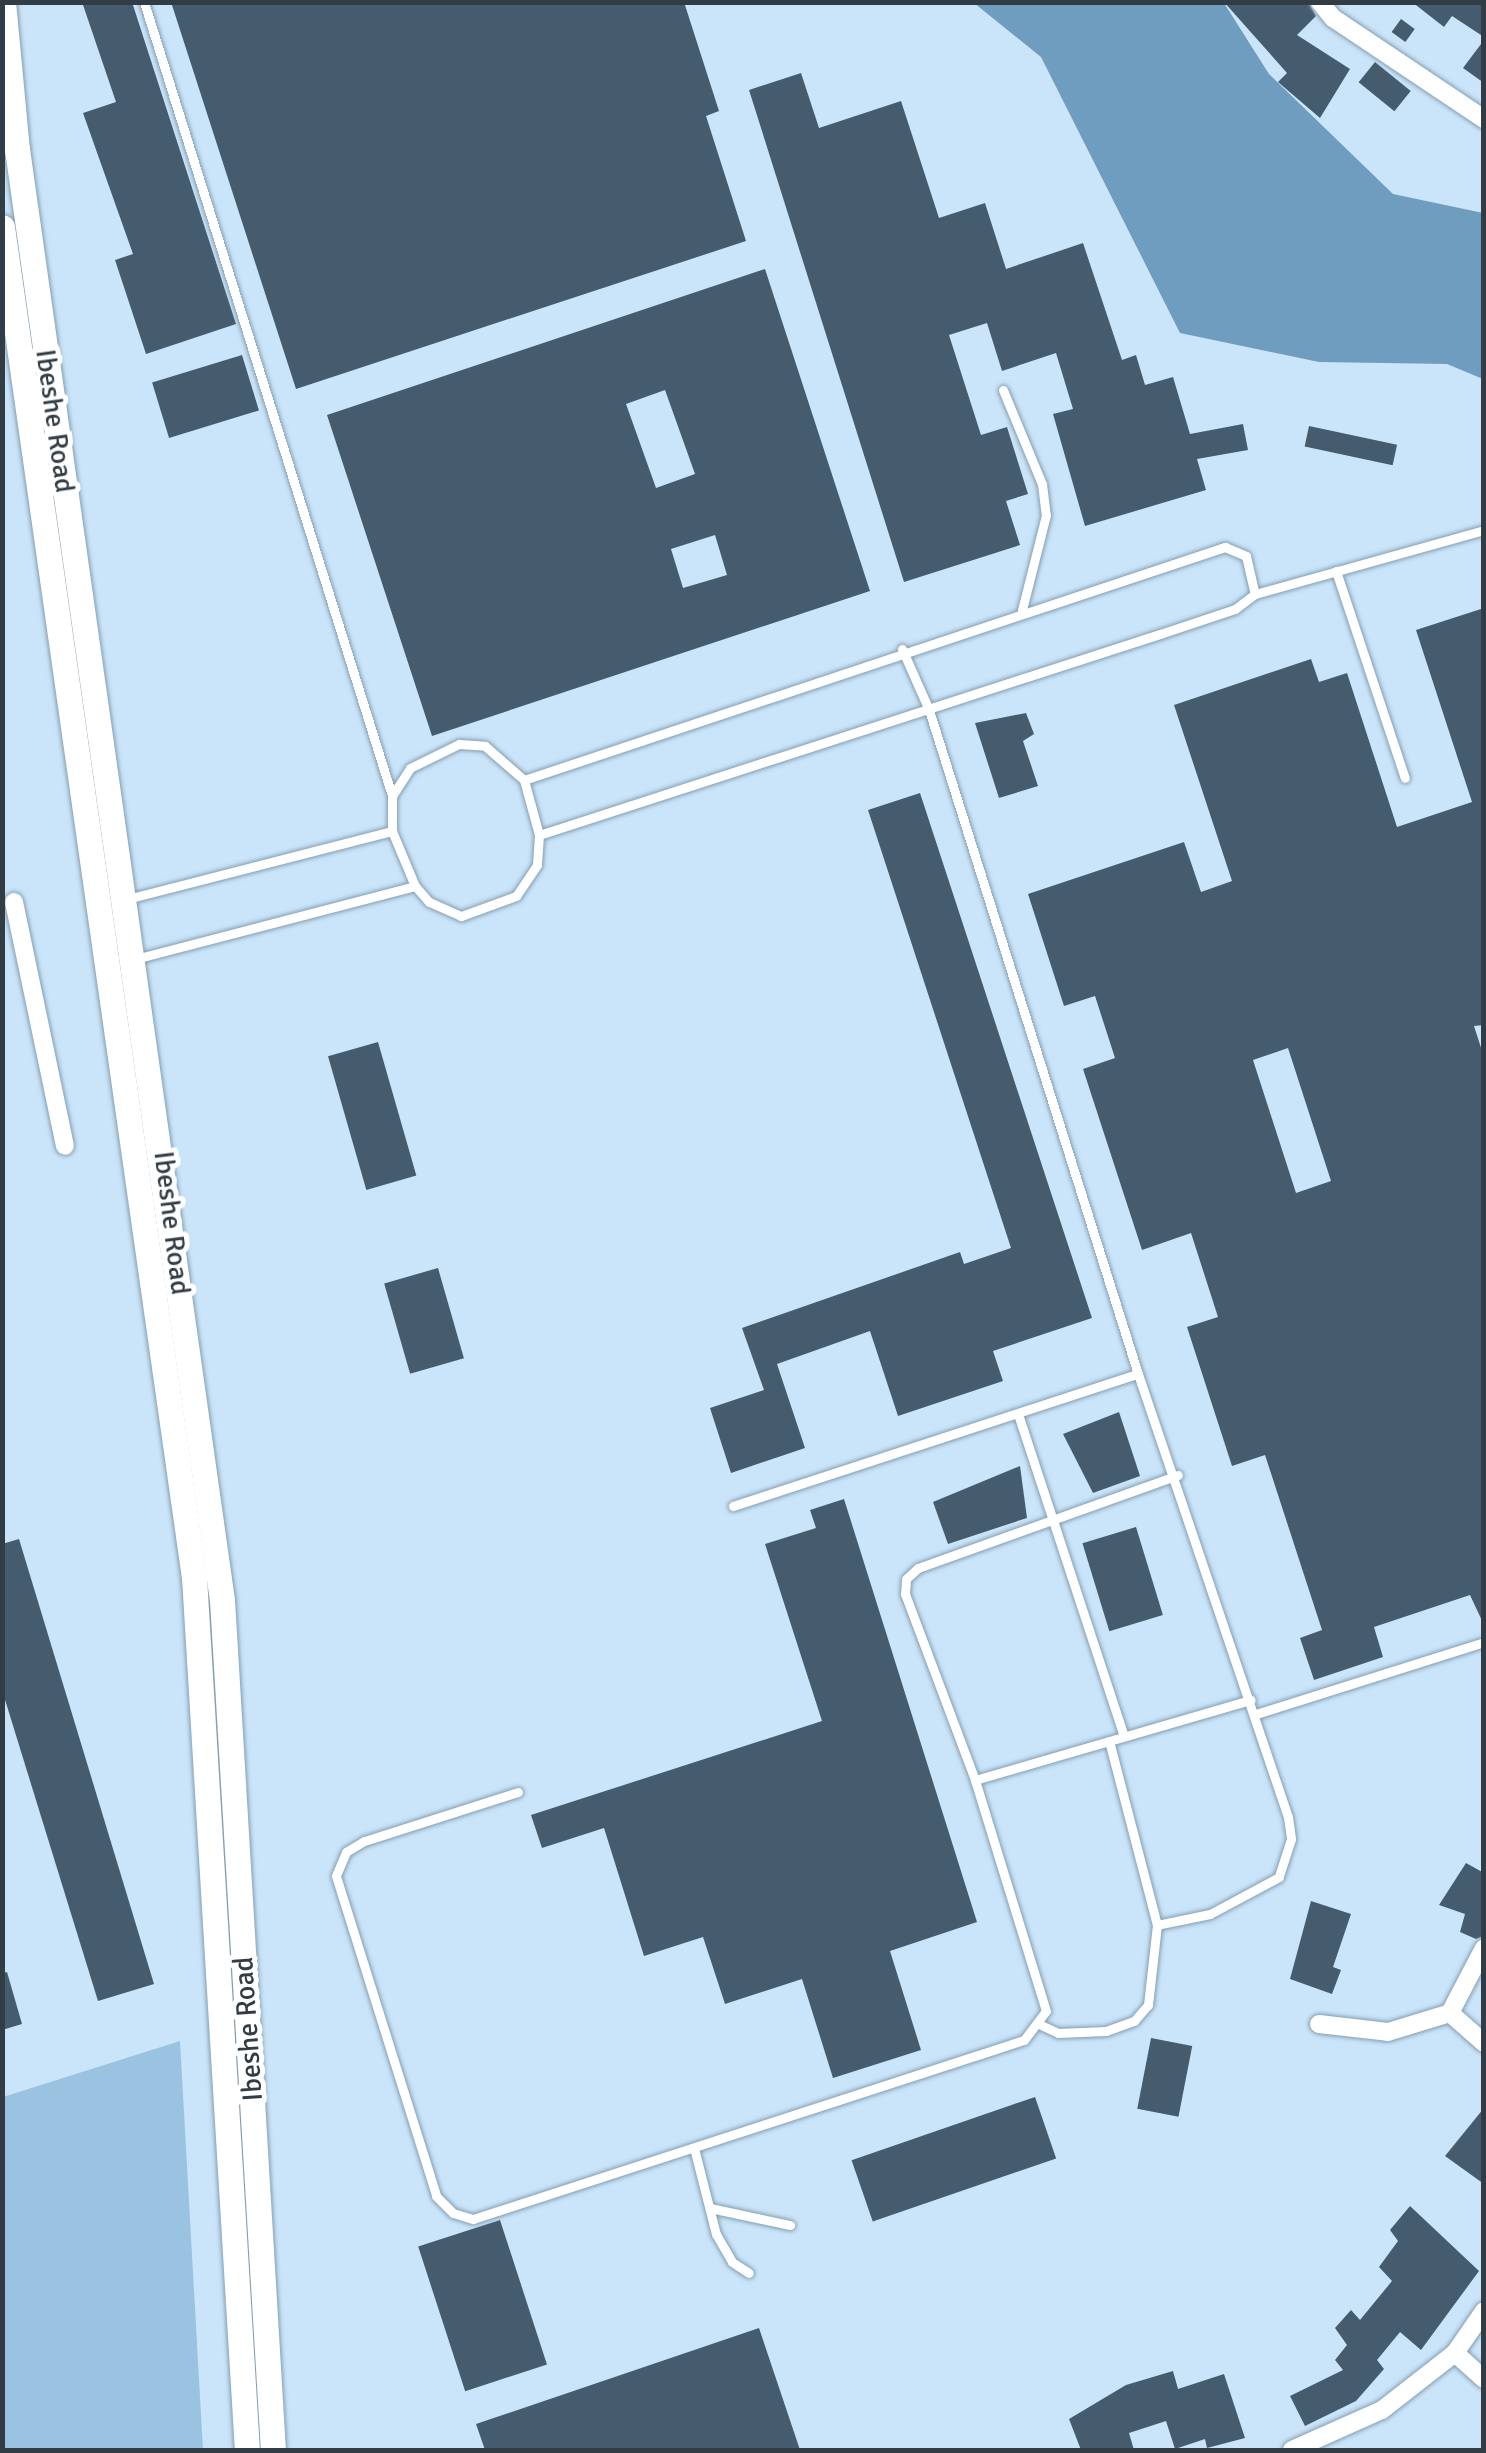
<!DOCTYPE html>
<style>
body{margin:0}
#map{position:relative;width:1486px;height:2453px;overflow:hidden;background:#cae5fa;font-family:Signika,sans-serif}
div>[style]{position:absolute}
.green>*{inset:0;background:#9ac3e2}
.water>*{inset:0;background:#6f9dbf}
.building>*{inset:0;background:#445c6e;transform-origin:0 0}
.roads{filter:drop-shadow(0 0 2px #849eb2) drop-shadow(0 0 2px #849eb2)}
.lane>*{height:9px;margin:-4.5px;padding:0 4.5px;transform-origin:4.5px;border-radius:4.5px;background:#fff}
.street>*{height:18px;margin:-9px;padding:0 9px;transform-origin:9px;border-radius:9px;background:#fff}
.secondary>*{height:25px;margin:-12.5px;padding:0 12.5px;transform-origin:12.5px;border-radius:12.5px;background:#fff}
span{translate:-50% -50%;white-space:nowrap;text-align:center;line-height:1.15;-webkit-text-stroke:10px #fff;paint-order:stroke}
.street-label{font-size:28px;color:#313c44}
.frame{position:absolute;inset:0;border:5px solid #313c44;pointer-events:none}
</style>
<div id="map">
<div class="green">
<div style="clip-path:polygon(180px 2041px,203px 2450px,3px 2450px,3px 2097px)"></div>
</div>
<div class="water">
<div style="clip-path:polygon(974px 3px,1224px 3px,1269px 74px,1393px 194px,1483px 213px,1483px 379px,1447px 364px,1319px 362px,1180px 333px,1041px 57px)"></div>
</div>
<div class="building">
<div style="clip-path:polygon(82px 2px,132px 2px,236px 324px,146px 354px,115px 260px,133px 254px,83px 113px,116px 102px)"></div>
<div style="clip-path:polygon(171px 2px,684px 2px,719px 111px,706px 116px,746px 241px,296px 389px)"></div>
<div style="clip-path:polygon(1224px 2px,1308px 2px,1316px 16px,1297px 35px,1350px 69px,1320px 118px,1278px 82px,1287px 73px)"></div>
<div style="clip-path:polygon(1412px 2px,1484px 2px,1484px 37px,1452px 16px,1444px 27px)"></div>
<div style="left:1401px;top:19px;width:17px;height:16px;rotate:36deg"></div>
<div style="clip-path:polygon(1484px 40px,1484px 83px,1463px 68px)"></div>
<div style="left:1375px;top:62px;width:46px;height:26px;rotate:39deg"></div>
<div style="clip-path:polygon(801px 73px,819px 128px,901px 101px,939px 218px,985px 203px,1006px 269px,1083px 243px,1122px 360px,1136px 355px,1145px 385px,1173px 377px,1190px 434px,1243px 424px,1248px 450px,1197px 459px,1206px 490px,1085px 526px,1053px 414px,1073px 409px,1056px 353px,1002px 371px,987px 323px,949px 335px,981px 435px,1007px 427px,1028px 494px,1006px 501px,1020px 545px,904px 582px,749px 90px)"></div>
<div style="clip-path:polygon(evenodd,765px 269px,870px 591px,432px 736px,327px 415px,765px 269px,665px 390px,695px 474px,656px 488px,626px 404px,665px 390px,765px 269px,715px 535px,727px 575px,683px 588px,671px 549px,715px 535px)"></div>
<div style="left:242px;top:355px;width:58px;height:94px;rotate:73deg"></div>
<div style="left:1309px;top:426px;width:90px;height:21px;rotate:12deg"></div>
<div style="clip-path:polygon(evenodd,1484px 608px,1484px 1025px,1474px 1026px,1484px 1057px,1484px 1625px,1470px 1595px,1374px 1627px,1383px 1657px,1314px 1680px,1300px 1638px,1322px 1630px,1265px 1455px,1232px 1466px,1187px 1327px,1218px 1317px,1191px 1233px,1142px 1250px,1083px 1069px,1115px 1058px,1095px 996px,1064px 1006px,1028px 894px,1184px 842px,1201px 892px,1232px 881px,1174px 705px,1311px 659px,1319px 682px,1347px 673px,1397px 827px,1472px 802px,1416px 630px,1484px 608px,1288px 1048px,1331px 1181px,1296px 1193px,1253px 1060px,1288px 1048px)"></div>
<div style="clip-path:polygon(1026px 713px,1034px 734px,1023px 741px,1038px 786px,999px 798px,975px 723px)"></div>
<div style="clip-path:polygon(920px 793px,1092px 1318px,993px 1351px,1003px 1381px,898px 1416px,870px 1331px,777px 1364px,805px 1448px,731px 1473px,710px 1408px,764px 1390px,742px 1328px,960px 1252px,964px 1264px,1011px 1248px,868px 810px)"></div>
<div style="left:378px;top:1042px;width:139px;height:52px;rotate:74deg"></div>
<div style="left:438px;top:1268px;width:94px;height:56px;rotate:74deg"></div>
<div style="clip-path:polygon(1119px 1412px,1140px 1476px,1093px 1493px,1063px 1434px)"></div>
<div style="clip-path:polygon(1020px 1466px,1027px 1518px,948px 1544px,933px 1502px)"></div>
<div style="clip-path:polygon(844px 1499px,977px 1922px,890px 1951px,921px 2050px,833px 2078px,802px 1979px,725px 2004px,703px 1937px,644px 1956px,604px 1828px,542px 1848px,531px 1815px,822px 1721px,765px 1544px,816px 1528px,810px 1510px)"></div>
<div style="left:1136px;top:1527px;width:92px;height:56px;rotate:73deg"></div>
<div style="clip-path:polygon(19px 1539px,154px 1984px,98px 2001px,2px 1690px,2px 1544px)"></div>
<div style="clip-path:polygon(1466px 1863px,1484px 1873px,1484px 1936px,1476px 1939px,1460px 1932px,1465px 1914px,1439px 1905px)"></div>
<div style="clip-path:polygon(1311px 1901px,1351px 1914px,1333px 1967px,1341px 1970px,1332px 1994px,1290px 1979px)"></div>
<div style="clip-path:polygon(7px 1972px,22px 2024px,2px 2030px,2px 1973px)"></div>
<div style="left:1151px;top:2038px;width:42px;height:72px;rotate:11deg"></div>
<div style="left:1035px;top:2097px;width:65px;height:194px;rotate:71deg"></div>
<div style="clip-path:polygon(1484px 2108px,1484px 2184px,1445px 2156px)"></div>
<div style="clip-path:polygon(1410px 2206px,1479px 2271px,1421px 2350px,1400px 2332px,1377px 2360px,1384px 2369px,1356px 2401px,1305px 2426px,1290px 2396px,1343px 2370px,1335px 2360px,1347px 2345px,1335px 2328px,1351px 2310px,1360px 2320px,1392px 2281px,1379px 2267px,1398px 2241px,1390px 2230px)"></div>
<div style="left:500px;top:2220px;width:152px;height:86px;rotate:72deg"></div>
<div style="clip-path:polygon(759px 2328px,800px 2450px,485px 2450px,476px 2424px)"></div>
<div style="clip-path:polygon(1173px 2371px,1178px 2389px,1224px 2374px,1245px 2438px,1207px 2448px,1205px 2439px,1175px 2449px,1166px 2421px,1129px 2433px,1134px 2450px,1081px 2450px,1069px 2419px,1126px 2385px)"></div>
</div>
<div class="roads">
<div class="lane">
<div style="left:144px;top:2px;width:832px;rotate:72.65deg"></div>
<div style="left:1003px;top:390px;width:102px;rotate:67.5deg"></div>
<div style="left:1042px;top:484px;width:31px;rotate:83deg"></div>
<div style="left:1046px;top:515px;width:98px;rotate:104.2deg"></div>
<div style="left:1336px;top:571px;width:218px;rotate:71.6deg"></div>
<div style="left:902px;top:649px;width:67px;rotate:66.1deg"></div>
<div style="left:929px;top:710px;width:696px;rotate:72.53deg"></div>
<div style="left:1138px;top:1374px;width:468px;rotate:71.3deg"></div>
<div style="left:1288px;top:1817px;width:22px;rotate:82deg"></div>
<div style="left:1291px;top:1839px;width:40px;rotate:108deg"></div>
<div style="left:1279px;top:1877px;width:78px;rotate:151.8deg"></div>
<div style="left:1210px;top:1914px;width:54px;rotate:168.3deg"></div>
<div style="left:459px;top:744px;width:26px;rotate:4deg"></div>
<div style="left:485px;top:746px;width:52px;rotate:41.1deg"></div>
<div style="left:524px;top:780px;width:57px;rotate:74.7deg"></div>
<div style="left:539px;top:835px;width:30px;rotate:94deg"></div>
<div style="left:537px;top:865px;width:37px;rotate:124deg"></div>
<div style="left:516px;top:896px;width:59px;rotate:160deg"></div>
<div style="left:461px;top:916px;width:35px;rotate:-156deg"></div>
<div style="left:429px;top:902px;width:21px;rotate:-131deg"></div>
<div style="left:415px;top:886px;width:60px;rotate:-112.7deg"></div>
<div style="left:392px;top:831px;width:35px;rotate:-90deg"></div>
<div style="left:392px;top:796px;width:33px;rotate:-57deg"></div>
<div style="left:410px;top:768px;width:55px;rotate:-26.1deg"></div>
<div style="left:524px;top:780px;width:739px;rotate:-18.39deg"></div>
<div style="left:1225px;top:547px;width:23px;rotate:23deg"></div>
<div style="left:1246px;top:556px;width:39px;rotate:77deg"></div>
<div style="left:539px;top:835px;width:653px;rotate:-17.94deg"></div>
<div style="left:1160px;top:634px;width:79px;rotate:-18.4deg"></div>
<div style="left:1235px;top:609px;width:25px;rotate:-37deg"></div>
<div style="left:1255px;top:594px;width:238px;rotate:-15.6deg"></div>
<div style="left:127px;top:899px;width:274px;rotate:-14.4deg"></div>
<div style="left:135px;top:959px;width:289px;rotate:-14.6deg"></div>
<div style="left:1018px;top:1414px;width:339px;rotate:71.8deg"></div>
<div style="left:733px;top:1506px;width:426px;rotate:-18.1deg"></div>
<div style="left:1256px;top:1714px;width:239px;rotate:-17.5deg"></div>
<div style="left:975px;top:1780px;width:287px;rotate:-16.2deg"></div>
<div style="left:518px;top:1792px;width:162px;rotate:162.3deg"></div>
<div style="left:364px;top:1841px;width:21px;rotate:149deg"></div>
<div style="left:346px;top:1852px;width:26px;rotate:113deg"></div>
<div style="left:336px;top:1876px;width:335px;rotate:72.6deg"></div>
<div style="left:436px;top:2196px;width:24px;rotate:45deg"></div>
<div style="left:453px;top:2213px;width:21px;rotate:17deg"></div>
<div style="left:473px;top:2219px;width:579px;rotate:-18deg"></div>
<div style="left:1024px;top:2040px;width:36px;rotate:-53deg"></div>
<div style="left:1046px;top:2011px;width:242px;rotate:-107.1deg"></div>
<div style="left:975px;top:1780px;width:199px;rotate:-110.6deg"></div>
<div style="left:905px;top:1594px;width:15px;rotate:-86deg"></div>
<div style="left:906px;top:1579px;width:16px;rotate:-43deg"></div>
<div style="left:918px;top:1568px;width:276px;rotate:-19.7deg"></div>
<div style="left:1041px;top:2025px;width:19px;rotate:25deg"></div>
<div style="left:1058px;top:2033px;width:48px;rotate:-2.4deg"></div>
<div style="left:1106px;top:2031px;width:30px;rotate:-20deg"></div>
<div style="left:1134px;top:2021px;width:21px;rotate:-49deg"></div>
<div style="left:1148px;top:2005px;width:81px;rotate:-83.6deg"></div>
<div style="left:1157px;top:1925px;width:190px;rotate:-104.6deg"></div>
<div style="left:694px;top:2148px;width:89px;rotate:75.7deg"></div>
<div style="left:716px;top:2234px;width:32px;rotate:60deg"></div>
<div style="left:732px;top:2262px;width:20px;rotate:33deg"></div>
<div style="left:710px;top:2208px;width:82px;rotate:12deg"></div>
</div>
<div class="street">
<div style="left:1320px;top:2px;width:21px;rotate:51deg"></div>
<div style="left:1333px;top:18px;width:182px;rotate:33.8deg"></div>
<div style="left:14px;top:902px;width:249px;rotate:78.2deg"></div>
<div style="left:1450px;top:2013px;width:45px;rotate:41.4deg"></div>
<div style="left:1319px;top:2024px;width:69px;rotate:6.6deg"></div>
<div style="left:1388px;top:2032px;width:65px;rotate:-17deg"></div>
<div style="left:1450px;top:2013px;width:73px;rotate:-62.4deg"></div>
<div style="left:1455px;top:2353px;width:39px;rotate:42deg"></div>
<div style="left:1292px;top:2450px;width:98px;rotate:-24deg"></div>
<div style="left:1382px;top:2410px;width:93px;rotate:-38deg"></div>
<div style="left:1455px;top:2353px;width:51px;rotate:-55.4deg"></div>
</div>
<div class="secondary">
<div style="left:3px;top:2px;width:148px;rotate:84.6deg"></div>
<div style="left:17px;top:149px;width:1465px;rotate:81.96deg"></div>
<div style="left:222px;top:1600px;width:852px;rotate:86.57deg"></div>
<div style="left:2px;top:227px;width:1364px;rotate:81.91deg"></div>
<div style="left:194px;top:1577px;width:875px;rotate:86.53deg"></div>
</div>
</div>
<div class="street-label">
<span style="left:55px;top:421px;rotate:82deg">Ibeshe Road</span>
<span style="left:172px;top:1223px;rotate:83deg">Ibeshe Road</span>
<span style="left:248px;top:2029px;rotate:-94deg">Ibeshe Road</span>
</div>
<div class="frame"></div>
</div>
